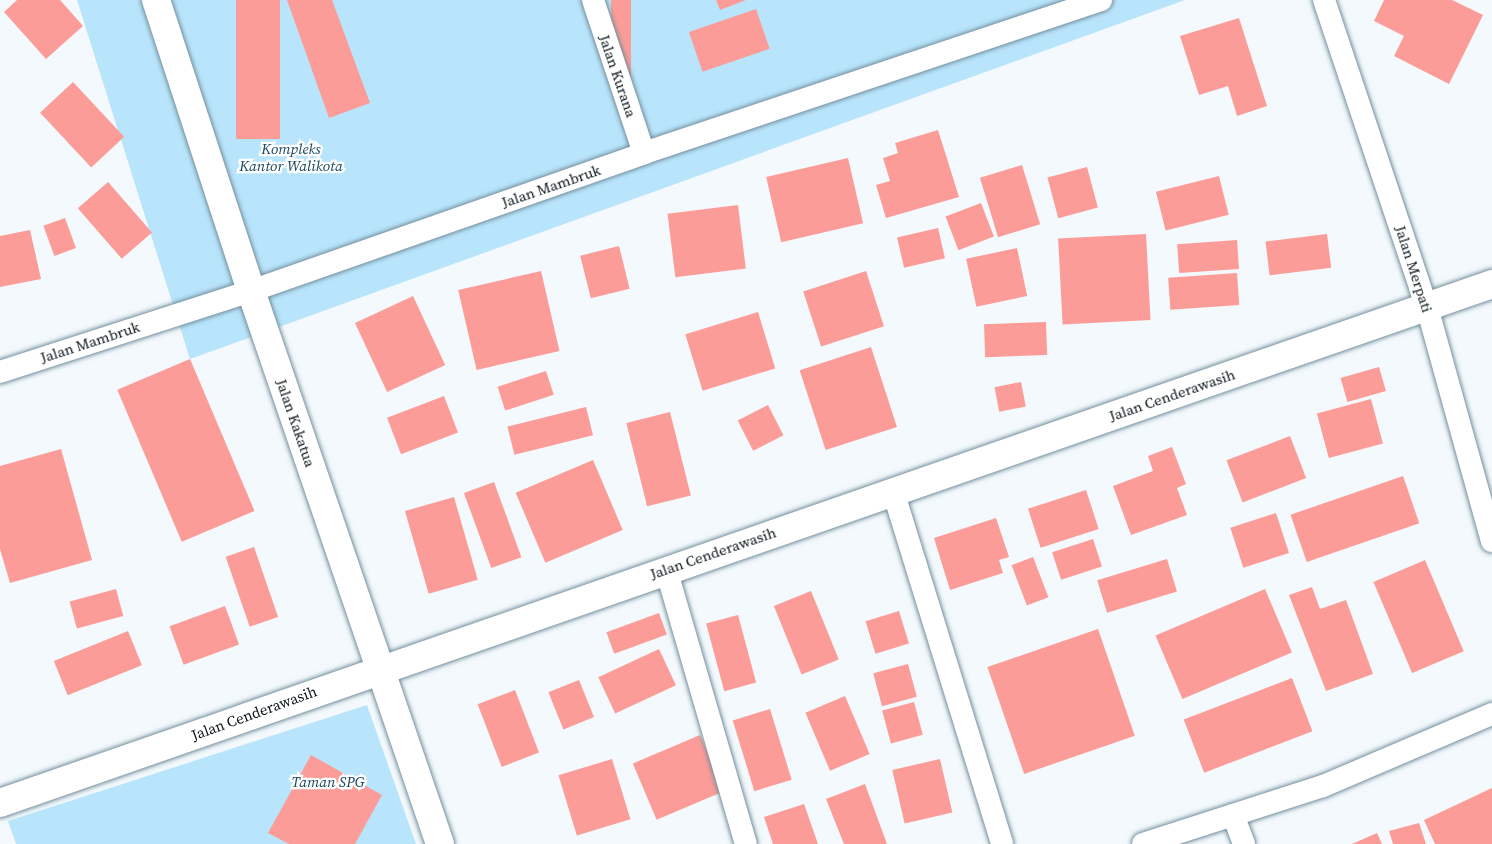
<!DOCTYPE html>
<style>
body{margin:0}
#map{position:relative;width:1492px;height:844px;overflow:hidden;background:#f3f9fc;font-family:"Source Serif 4",serif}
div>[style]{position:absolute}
.green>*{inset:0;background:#b9e5fc}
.building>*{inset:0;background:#fc9c98;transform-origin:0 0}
.roads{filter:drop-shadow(0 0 2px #748f9d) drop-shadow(0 0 2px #748f9d)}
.minor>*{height:22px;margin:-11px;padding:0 11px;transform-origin:11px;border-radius:11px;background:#fff}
.tertiary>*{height:28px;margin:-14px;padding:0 14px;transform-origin:14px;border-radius:14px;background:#fff}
span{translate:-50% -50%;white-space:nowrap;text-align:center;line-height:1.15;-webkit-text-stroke:4.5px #fff;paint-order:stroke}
.street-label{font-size:15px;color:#091419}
.park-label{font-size:15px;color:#1a4659;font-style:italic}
</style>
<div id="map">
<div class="green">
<div style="clip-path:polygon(77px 0,1185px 0,190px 359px)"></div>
<div style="clip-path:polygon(367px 705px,416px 844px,16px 844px,8px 821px)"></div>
</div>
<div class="building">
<div style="clip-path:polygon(17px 0,60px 0,83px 26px,46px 59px,4px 12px)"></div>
<div style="left:236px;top:0;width:44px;height:139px"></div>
<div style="clip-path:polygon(287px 0,332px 0,370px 103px,329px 118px)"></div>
<div style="left:611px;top:0;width:20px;height:89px"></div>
<div style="clip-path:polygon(716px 0,746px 0,720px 10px)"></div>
<div style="clip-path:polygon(1384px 0,1452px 0,1483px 15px,1449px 84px,1394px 56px,1404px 36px,1374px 21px)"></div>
<div style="left:756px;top:9px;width:42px;height:71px;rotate:71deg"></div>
<div style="clip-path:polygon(1239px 18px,1267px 106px,1237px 116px,1228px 86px,1199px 95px,1180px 36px)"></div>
<div style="left:73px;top:82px;width:75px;height:45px;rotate:47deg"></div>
<div style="clip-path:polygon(938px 130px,959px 197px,886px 218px,876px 185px,890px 181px,883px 158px,898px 153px,895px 143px)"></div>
<div style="left:848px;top:158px;width:67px;height:84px;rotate:77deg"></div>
<div style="left:1022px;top:165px;width:62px;height:44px;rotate:73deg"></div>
<div style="left:1087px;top:167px;width:42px;height:41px;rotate:75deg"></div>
<div style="left:1219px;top:176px;width:40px;height:65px;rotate:76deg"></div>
<div style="left:108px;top:182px;width:67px;height:40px;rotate:49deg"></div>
<div style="left:981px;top:203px;width:36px;height:38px;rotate:69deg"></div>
<div style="left:738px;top:205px;width:64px;height:71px;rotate:83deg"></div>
<div style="left:65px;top:218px;width:32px;height:23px;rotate:70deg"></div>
<div style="left:938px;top:228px;width:31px;height:42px;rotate:77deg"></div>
<div style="clip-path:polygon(30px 230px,41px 279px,0 287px,0 236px)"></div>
<div style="left:1146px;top:234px;width:86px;height:88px;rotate:87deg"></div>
<div style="left:1327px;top:234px;width:34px;height:62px;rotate:83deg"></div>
<div style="left:1237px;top:240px;width:29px;height:60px;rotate:86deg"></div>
<div style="left:619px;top:246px;width:44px;height:40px;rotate:76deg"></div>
<div style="left:1017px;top:248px;width:49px;height:52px;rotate:78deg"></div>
<div style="left:541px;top:271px;width:82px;height:85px;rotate:77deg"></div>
<div style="left:866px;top:271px;width:58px;height:66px;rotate:72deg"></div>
<div style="left:1237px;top:273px;width:32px;height:69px;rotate:86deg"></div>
<div style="left:413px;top:296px;width:76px;height:64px;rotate:65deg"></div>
<div style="left:758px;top:312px;width:59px;height:76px;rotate:73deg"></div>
<div style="left:1046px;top:322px;width:33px;height:62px;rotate:88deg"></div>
<div style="left:871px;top:347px;width:84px;height:75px;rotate:72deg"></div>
<div style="left:190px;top:359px;width:165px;height:79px;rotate:67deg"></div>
<div style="left:1379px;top:367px;width:25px;height:40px;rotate:74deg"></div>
<div style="left:546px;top:371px;width:25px;height:51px;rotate:72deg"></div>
<div style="left:1021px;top:382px;width:25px;height:27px;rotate:79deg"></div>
<div style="left:444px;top:396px;width:39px;height:61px;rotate:69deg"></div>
<div style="left:1371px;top:399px;width:46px;height:56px;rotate:75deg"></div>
<div style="left:768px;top:405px;width:34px;height:34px;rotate:63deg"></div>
<div style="left:586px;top:407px;width:29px;height:81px;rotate:76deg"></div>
<div style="left:670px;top:412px;width:86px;height:45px;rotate:76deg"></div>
<div style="left:1290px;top:436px;width:45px;height:68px;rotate:69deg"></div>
<div style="clip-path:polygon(1172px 447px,1186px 484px,1177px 488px,1187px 515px,1131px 535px,1113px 486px,1153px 471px,1148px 456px)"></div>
<div style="clip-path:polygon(61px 449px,92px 560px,10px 583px,0 549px,0 466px)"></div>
<div style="left:593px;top:460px;width:76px;height:84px;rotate:67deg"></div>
<div style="left:1403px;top:476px;width:50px;height:119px;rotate:71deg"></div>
<div style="left:494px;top:482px;width:80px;height:32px;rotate:70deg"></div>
<div style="left:1086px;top:490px;width:41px;height:61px;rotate:72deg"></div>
<div style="left:454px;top:497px;width:86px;height:51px;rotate:74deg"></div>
<div style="left:1276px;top:513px;width:42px;height:48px;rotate:72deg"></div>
<div style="clip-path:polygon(996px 518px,1009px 557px,999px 560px,1003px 573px,950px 590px,934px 538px)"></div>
<div style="left:1093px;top:539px;width:29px;height:43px;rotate:72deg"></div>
<div style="left:254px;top:547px;width:74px;height:30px;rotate:71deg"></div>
<div style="left:1033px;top:557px;width:43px;height:23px;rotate:69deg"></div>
<div style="left:1167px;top:559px;width:34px;height:73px;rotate:73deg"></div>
<div style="left:1425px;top:560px;width:99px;height:56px;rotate:67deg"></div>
<div style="clip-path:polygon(1312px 587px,1320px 609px,1346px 600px,1373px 674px,1326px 691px,1289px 595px)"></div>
<div style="left:116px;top:589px;width:28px;height:48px;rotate:75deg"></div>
<div style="left:1265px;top:589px;width:69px;height:119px;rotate:67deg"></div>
<div style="left:811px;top:591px;width:74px;height:40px;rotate:68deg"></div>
<div style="left:225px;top:606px;width:41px;height:59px;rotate:70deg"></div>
<div style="left:899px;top:611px;width:34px;height:35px;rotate:73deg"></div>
<div style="left:659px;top:613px;width:23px;height:56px;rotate:70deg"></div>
<div style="left:738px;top:615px;width:70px;height:33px;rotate:75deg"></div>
<div style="left:1098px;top:629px;width:113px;height:117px;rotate:71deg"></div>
<div style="left:128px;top:631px;width:37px;height:80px;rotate:68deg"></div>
<div style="left:659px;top:649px;width:40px;height:67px;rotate:65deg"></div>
<div style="left:908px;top:664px;width:34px;height:36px;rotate:75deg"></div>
<div style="left:1292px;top:678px;width:57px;height:116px;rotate:69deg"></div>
<div style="left:579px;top:680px;width:40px;height:33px;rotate:68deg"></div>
<div style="left:515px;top:690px;width:67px;height:40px;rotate:69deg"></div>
<div style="left:845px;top:696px;width:63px;height:43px;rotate:67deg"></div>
<div style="left:914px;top:702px;width:34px;height:33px;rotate:75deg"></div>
<div style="left:770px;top:709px;width:74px;height:39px;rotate:73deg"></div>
<div style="left:700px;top:735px;width:61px;height:73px;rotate:67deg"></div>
<div style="clip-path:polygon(311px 755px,382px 795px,355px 844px,289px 844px,268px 833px)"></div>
<div style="left:612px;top:759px;width:63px;height:56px;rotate:73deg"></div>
<div style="left:940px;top:759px;width:55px;height:49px;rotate:77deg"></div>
<div style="clip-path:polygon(865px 784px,887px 844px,844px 844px,826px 799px)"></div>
<div style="clip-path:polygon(1492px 788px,1492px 844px,1435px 844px,1424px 820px)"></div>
<div style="clip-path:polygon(804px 804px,818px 844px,773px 844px,764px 817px)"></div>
<div style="clip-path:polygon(1419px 823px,1426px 844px,1393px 844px,1389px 831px)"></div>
<div style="clip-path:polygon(1377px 833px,1382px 844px,1352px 844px)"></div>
</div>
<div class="roads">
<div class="minor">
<div style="left:593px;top:0;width:161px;rotate:71.6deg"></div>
<div style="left:1324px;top:0;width:324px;rotate:71.5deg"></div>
<div style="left:1427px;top:307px;width:243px;rotate:74.5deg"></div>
<div style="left:0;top:372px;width:264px;rotate:-17.9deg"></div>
<div style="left:251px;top:291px;width:417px;rotate:-19.3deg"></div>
<div style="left:644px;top:153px;width:482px;rotate:-18.5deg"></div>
<div style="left:893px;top:491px;width:369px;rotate:72.8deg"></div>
<div style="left:666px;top:569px;width:286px;rotate:73.8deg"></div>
<div style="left:1233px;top:815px;width:31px;rotate:69deg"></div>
<div style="left:1143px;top:844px;width:189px;rotate:-17.9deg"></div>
<div style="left:1323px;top:786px;width:184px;rotate:-23.1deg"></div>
</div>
<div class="tertiary">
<div style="left:156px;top:0;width:306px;rotate:71.9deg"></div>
<div style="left:251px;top:291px;width:584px;rotate:71.13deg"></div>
<div style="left:0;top:803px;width:1580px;rotate:-19.18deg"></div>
</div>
</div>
<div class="street-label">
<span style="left:618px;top:76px;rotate:71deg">Jalan Kurana</span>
<span style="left:551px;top:186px;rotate:-19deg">Jalan Mambruk</span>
<span style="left:1414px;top:269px;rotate:72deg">Jalan Merpati</span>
<span style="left:90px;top:342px;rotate:-18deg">Jalan Mambruk</span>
<span style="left:1172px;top:395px;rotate:-19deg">Jalan Cenderawasih</span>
<span style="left:296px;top:423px;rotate:71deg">Jalan Kakatua</span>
<span style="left:713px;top:553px;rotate:-19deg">Jalan Cenderawasih</span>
<span style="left:254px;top:713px;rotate:-20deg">Jalan Cenderawasih</span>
</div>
<div class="park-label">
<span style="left:291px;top:157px">Kompleks<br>Kantor Walikota</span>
<span style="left:328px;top:782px">Taman SPG</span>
</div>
</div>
